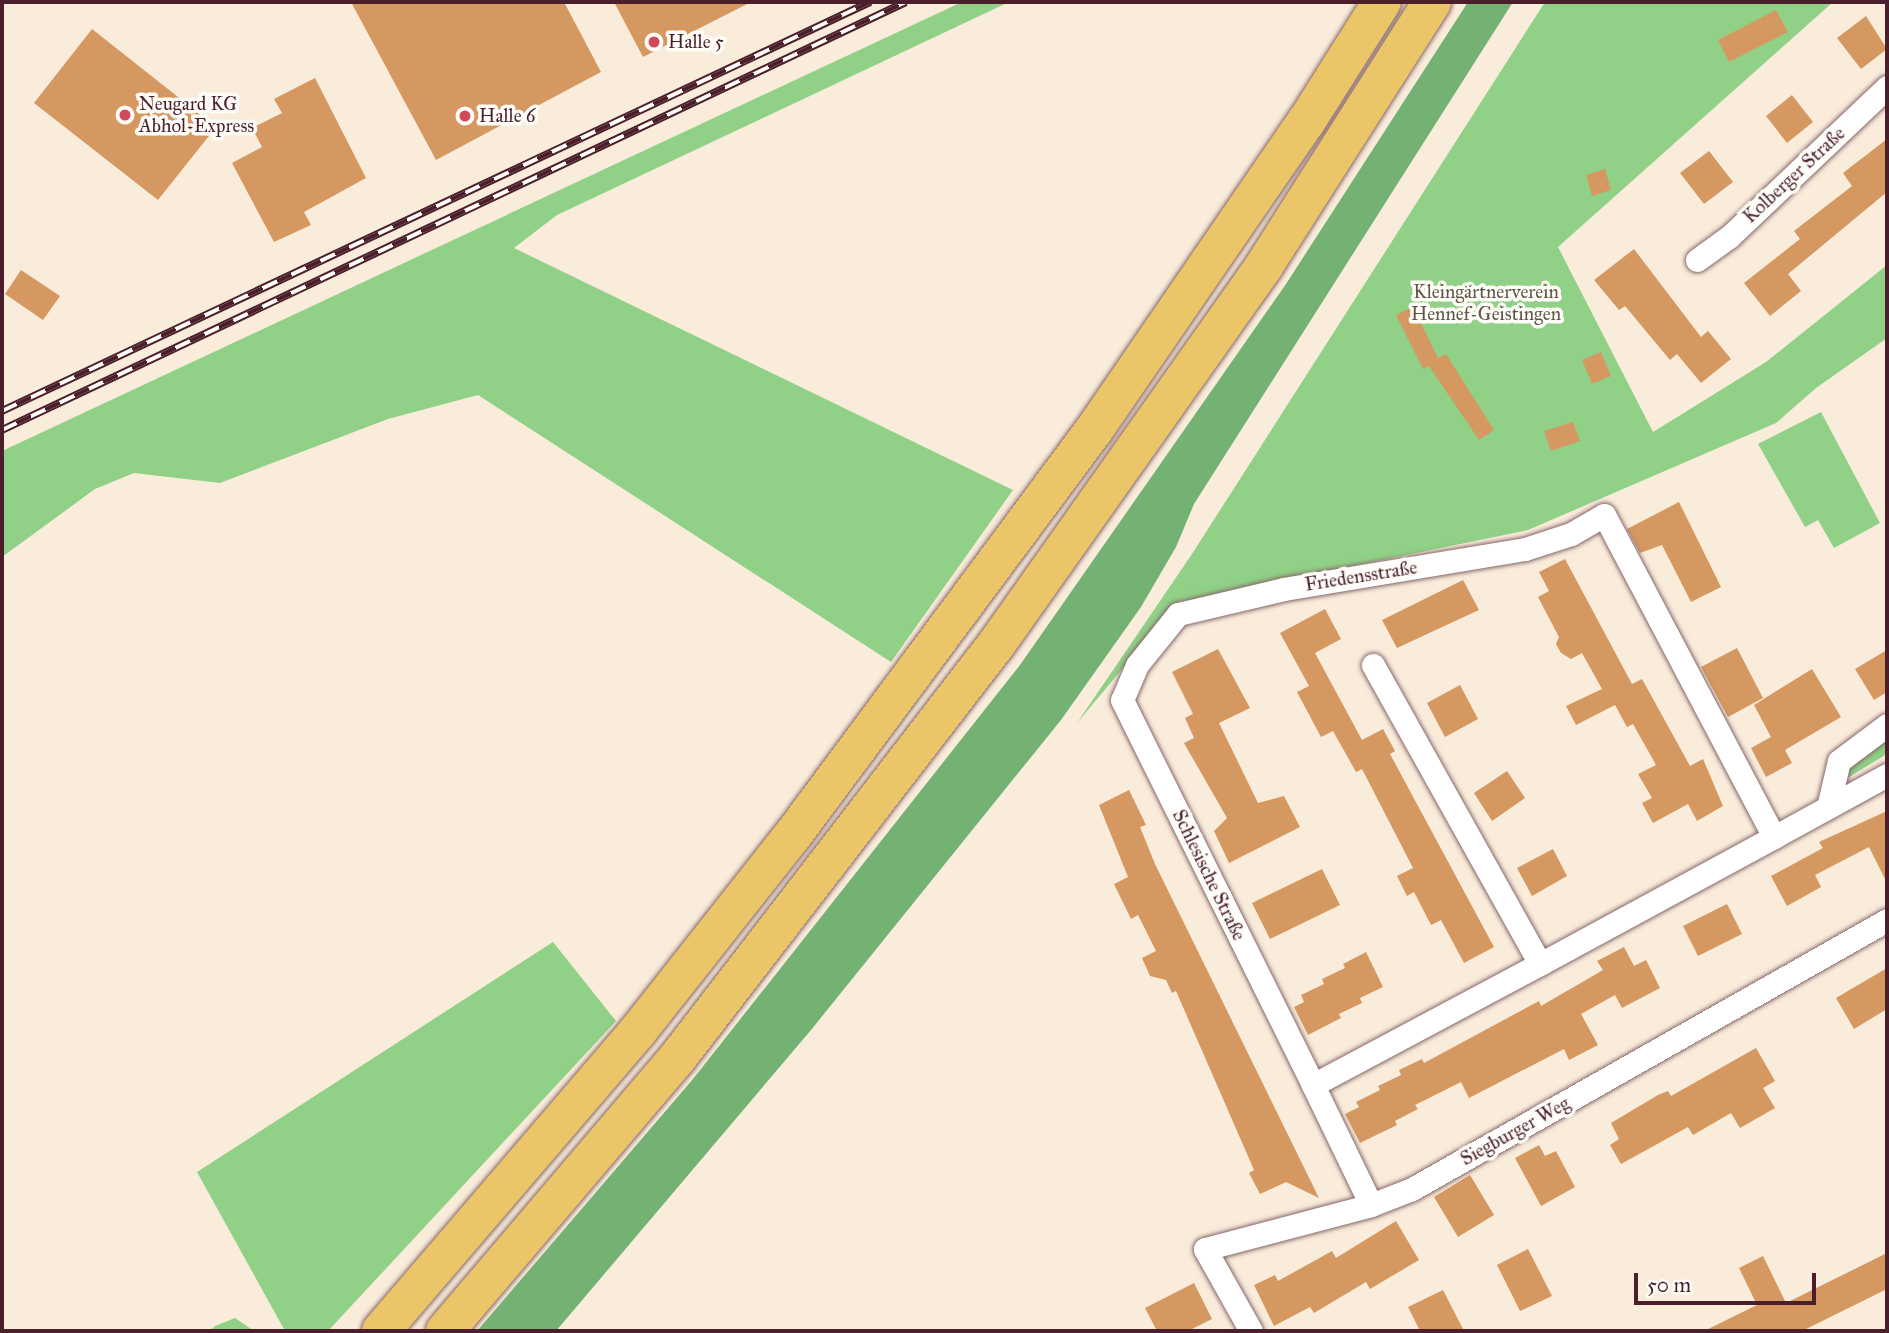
<!DOCTYPE html>
<html>
<head>
<meta charset="utf-8">
<style>
  body { margin:0 }
  #map { position:relative; width:1889px; height:1333px; overflow:hidden; background:#f9ecdb; font-family:"IM FELL Great Primer",serif }
  div>[style] { position:absolute }
  .green>* { inset:0; background:#90d087 }
  .forest>* { inset:0; background:#74b274 }
  .building>* { inset:0; background:#d59861 }
  .roads { filter:drop-shadow(0 0 2px #876769) drop-shadow(0 0 2px #876769) }
  .minor>* { height:23px; margin:-11.5px; padding:0 11.5px; transform-origin:11.5px; border-radius:11.5px; background:#fff }
  .motorway>* { height:38px; margin:-19px; padding:0 19px; transform-origin:19px; border-radius:19px; background:#ebc669 }
  .rail>* { height:8px; margin-top:-4px; transform-origin:0; background:repeating-linear-gradient(90deg,#fdfcf7 0 16px,#4a1f2b 0 32px); box-sizing:border-box; border-block:2px solid #4a1f2b }
  .dots>* { width:19px; height:19px; translate:-50% -50%; box-sizing:border-box; border:4px solid #fdfcf7; border-radius:50% }
  span { translate:-50% -50%; white-space:nowrap; text-align:center; line-height:1.15; -webkit-text-stroke:7px #fdfcf7; paint-order:stroke }
  .poi-label { font-size:19px; color:#4a1f2b }
  .left { translate:0 -50%; text-align:left }
  .street-label { font-size:19px; color:#4a1f2b }
  .park-label { font-size:19px; color:#5f5447 }
  .frame { position:absolute; inset:0; border:4px solid #4a1f2b; pointer-events:none }
  .scale { position:absolute; left:1634px; top:1273px; width:182px; height:32px; box-sizing:border-box; border:4px solid #4a1f2b; border-top:0; padding-left:9px; font-size:21px; line-height:24px; white-space:nowrap; color:#4a1f2b; -webkit-text-stroke:5px #fdfcf7; paint-order:stroke }
</style>
</head>
<body>
<div id="map">
  <div class="green">
    <i style="clip-path:polygon(962px 2px,1009px 2px,557px 215px,514px 248px,1013px 490px,891px 662px,478px 395px,388px 419px,220px 483px,134px 473px,95px 489px,2px 557px,2px 451px)"></i>
    <i style="clip-path:polygon(1545px 2px,1833px 2px,1558px 247px,1653px 432px,1766px 362px,1887px 265px,1887px 338px,1816px 388px,1776px 423px,1528px 530px,1178px 602px,1077px 723px,1192px 554px)"></i>
    <i style="clip-path:polygon(1821px 412px,1880px 523px,1834px 548px,1818px 520px,1805px 527px,1758px 444px)"></i>
    <i style="clip-path:polygon(1887px 736px,1887px 754px,1849px 777px,1847px 767px)"></i>
    <i style="clip-path:polygon(553px 942px,616px 1021px,328px 1331px,285px 1331px,197px 1172px)"></i>
    <i style="clip-path:polygon(235px 1318px,254px 1331px,210px 1331px,215px 1326px)"></i>
  </div>
  <div class="forest">
    <i style="clip-path:polygon(1468px 2px,1513px 2px,1194px 504px,1176px 547px,1141px 607px,1061px 720px,811px 1030px,556px 1331px,477px 1331px,693px 1079px,1020px 665px,1286px 284px)"></i>
  </div>
  <div class="building">
    <i style="clip-path:polygon(351px 2px,564px 2px,601px 72px,436px 160px)"></i>
    <i style="clip-path:polygon(614px 2px,751px 2px,643px 57px)"></i>
    <i style="clip-path:polygon(1776px 10px,1788px 32px,1729px 62px,1718px 40px)"></i>
    <i style="clip-path:polygon(1866px 16px,1887px 49px,1861px 69px,1837px 38px)"></i>
    <i style="clip-path:polygon(92px 29px,216px 127px,158px 200px,34px 103px)"></i>
    <i style="clip-path:polygon(315px 78px,366px 178px,304px 212px,311px 225px,274px 242px,232px 163px,262px 147px,252px 128px,282px 113px,274px 99px)"></i>
    <i style="clip-path:polygon(1792px 95px,1813px 122px,1787px 143px,1766px 116px)"></i>
    <i style="clip-path:polygon(1887px 139px,1887px 192px,1788px 274px,1801px 291px,1770px 316px,1744px 283px,1800px 239px,1794px 231px,1852px 186px,1843px 173px)"></i>
    <i style="clip-path:polygon(1709px 151px,1733px 182px,1704px 204px,1680px 173px)"></i>
    <i style="clip-path:polygon(1605px 169px,1611px 190px,1592px 196px,1586px 175px)"></i>
    <i style="clip-path:polygon(1634px 249px,1701px 337px,1708px 331px,1731px 359px,1701px 383px,1677px 354px,1670px 360px,1625px 306px,1619px 310px,1594px 280px)"></i>
    <i style="clip-path:polygon(21px 270px,60px 296px,43px 320px,5px 294px)"></i>
    <i style="clip-path:polygon(1413px 307px,1438px 358px,1446px 354px,1494px 430px,1479px 440px,1429px 366px,1423px 369px,1396px 315px)"></i>
    <i style="clip-path:polygon(1601px 352px,1611px 376px,1592px 384px,1582px 360px)"></i>
    <i style="clip-path:polygon(1573px 422px,1580px 441px,1551px 451px,1544px 431px)"></i>
    <i style="clip-path:polygon(1679px 502px,1721px 587px,1691px 602px,1662px 545px,1640px 553px,1627px 529px)"></i>
    <i style="clip-path:polygon(1565px 559px,1632px 684px,1642px 679px,1690px 766px,1703px 759px,1723px 806px,1697px 821px,1688px 804px,1653px 823px,1642px 803px,1652px 798px,1638px 774px,1656px 765px,1633px 724px,1627px 727px,1615px 705px,1576px 725px,1566px 706px,1602px 689px,1582px 653px,1571px 659px,1561px 653px,1556px 644px,1559px 637px,1538px 597px,1549px 591px,1539px 572px)"></i>
    <i style="clip-path:polygon(1463px 580px,1479px 610px,1397px 648px,1382px 620px)"></i>
    <i style="clip-path:polygon(1325px 609px,1341px 639px,1315px 653px,1362px 740px,1383px 729px,1395px 751px,1390px 754px,1494px 947px,1464px 963px,1441px 920px,1431px 925px,1414px 892px,1407px 896px,1397px 876px,1413px 868px,1362px 769px,1356px 772px,1333px 731px,1321px 737px,1297px 692px,1309px 686px,1280px 633px)"></i>
    <i style="clip-path:polygon(1737px 648px,1763px 698px,1728px 717px,1701px 667px)"></i>
    <i style="clip-path:polygon(1218px 649px,1250px 708px,1219px 723px,1258px 803px,1284px 796px,1300px 827px,1229px 863px,1214px 831px,1227px 818px,1184px 743px,1194px 738px,1185px 718px,1193px 714px,1172px 672px)"></i>
    <i style="clip-path:polygon(1887px 650px,1887px 692px,1874px 700px,1855px 669px)"></i>
    <i style="clip-path:polygon(1812px 669px,1841px 717px,1785px 750px,1792px 763px,1766px 777px,1751px 748px,1771px 737px,1754px 705px)"></i>
    <i style="clip-path:polygon(1460px 685px,1478px 719px,1445px 737px,1427px 703px)"></i>
    <i style="clip-path:polygon(1507px 771px,1525px 798px,1492px 821px,1474px 793px)"></i>
    <i style="clip-path:polygon(1129px 790px,1146px 825px,1140px 827px,1155px 864px,1319px 1198px,1286px 1182px,1260px 1194px,1249px 1173px,1254px 1170px,1176px 991px,1172px 993px,1166px 980px,1150px 976px,1142px 958px,1156px 951px,1138px 915px,1131px 919px,1114px 884px,1128px 877px,1099px 805px)"></i>
    <i style="clip-path:polygon(1887px 811px,1887px 883px,1869px 847px,1815px 875px,1821px 887px,1787px 906px,1771px 876px,1823px 848px,1819px 842px)"></i>
    <i style="clip-path:polygon(1553px 849px,1567px 876px,1532px 896px,1517px 868px)"></i>
    <i style="clip-path:polygon(1322px 869px,1340px 905px,1270px 939px,1252px 903px)"></i>
    <i style="clip-path:polygon(1727px 904px,1742px 934px,1698px 956px,1683px 926px)"></i>
    <i style="clip-path:polygon(1624px 947px,1634px 966px,1646px 960px,1660px 988px,1622px 1008px,1615px 995px,1581px 1014px,1598px 1045px,1569px 1060px,1564px 1049px,1469px 1098px,1461px 1082px,1415px 1105px,1418px 1109px,1395px 1121px,1397px 1125px,1360px 1143px,1345px 1114px,1359px 1107px,1356px 1102px,1380px 1090px,1378px 1086px,1401px 1075px,1399px 1070px,1422px 1059px,1424px 1063px,1539px 1001px,1541px 1006px,1603px 970px,1597px 961px)"></i>
    <i style="clip-path:polygon(1366px 952px,1383px 987px,1360px 998px,1362px 1003px,1339px 1014px,1341px 1018px,1308px 1035px,1294px 1007px,1304px 1002px,1301px 995px,1324px 984px,1322px 979px,1345px 968px,1343px 964px)"></i>
    <i style="clip-path:polygon(1887px 968px,1887px 1009px,1854px 1029px,1836px 998px)"></i>
    <i style="clip-path:polygon(1756px 1048px,1775px 1081px,1763px 1088px,1775px 1108px,1740px 1128px,1731px 1113px,1693px 1135px,1688px 1127px,1621px 1164px,1610px 1145px,1619px 1139px,1611px 1123px,1658px 1095px,1668px 1091px,1671px 1096px)"></i>
    <i style="clip-path:polygon(1539px 1145px,1545px 1156px,1556px 1151px,1575px 1187px,1541px 1206px,1515px 1158px)"></i>
    <i style="clip-path:polygon(1470px 1175px,1494px 1215px,1458px 1237px,1434px 1197px)"></i>
    <i style="clip-path:polygon(1396px 1221px,1419px 1260px,1370px 1289px,1366px 1282px,1314px 1313px,1310px 1307px,1274px 1326px,1254px 1285px,1275px 1275px,1278px 1281px,1332px 1251px,1336px 1258px)"></i>
    <i style="clip-path:polygon(1528px 1249px,1552px 1296px,1520px 1311px,1497px 1265px)"></i>
    <i style="clip-path:polygon(1887px 1253px,1887px 1289px,1802px 1331px,1704px 1331px,1757px 1305px,1739px 1268px,1763px 1256px,1786px 1303px)"></i>
    <i style="clip-path:polygon(1194px 1283px,1212px 1319px,1188px 1331px,1157px 1331px,1145px 1308px)"></i>
    <i style="clip-path:polygon(1443px 1290px,1464px 1331px,1420px 1331px,1408px 1307px)"></i>
  </div>
  <div class="roads">
    <div class="minor">
      <i style="left:1697px;top:260px;width:39px;rotate:-36deg"></i>
      <i style="left:1729px;top:237px;width:218px;rotate:-43.5deg"></i>
      <i style="left:1373px;top:665px;width:342px;rotate:60.8deg"></i>
      <i style="left:1828px;top:807px;width:47px;rotate:-76.6deg"></i>
      <i style="left:1839px;top:761px;width:60px;rotate:-36.9deg"></i>
      <i style="left:1774px;top:837px;width:364px;rotate:-117.8deg"></i>
      <i style="left:1604px;top:515px;width:38px;rotate:150deg"></i>
      <i style="left:1571px;top:534px;width:48px;rotate:161.9deg"></i>
      <i style="left:1525px;top:549px;width:244px;rotate:170.6deg"></i>
      <i style="left:1284px;top:589px;width:109px;rotate:166.7deg"></i>
      <i style="left:1178px;top:614px;width:65px;rotate:128.8deg"></i>
      <i style="left:1137px;top:665px;width:38px;rotate:113deg"></i>
      <i style="left:1122px;top:700px;width:430px;rotate:63.6deg"></i>
      <i style="left:1313px;top:1085px;width:257px;rotate:-28.1deg"></i>
      <i style="left:1540px;top:964px;width:266px;rotate:-28.5deg"></i>
      <i style="left:1774px;top:837px;width:129px;rotate:-28.8deg"></i>
      <i style="left:1313px;top:1085px;width:133px;rotate:64.2deg"></i>
      <i style="left:1251px;top:1331px;width:94px;rotate:-119.3deg"></i>
      <i style="left:1205px;top:1249px;width:172px;rotate:-14.8deg"></i>
      <i style="left:1371px;top:1205px;width:44px;rotate:-21.3deg"></i>
      <i style="left:1412px;top:1189px;width:546px;rotate:-29.52deg"></i>
    </div>
    <div class="motorway">
      <i style="left:381px;top:1331px;width:395px;rotate:-49.4deg"></i>
      <i style="left:638px;top:1031px;width:250px;rotate:-51.7deg"></i>
      <i style="left:793px;top:835px;width:505px;rotate:-53.38deg"></i>
      <i style="left:1094px;top:430px;width:374px;rotate:-55.5deg"></i>
      <i style="left:1306px;top:122px;width:142px;rotate:-57.7deg"></i>
      <i style="left:445px;top:1331px;width:361px;rotate:-49.6deg"></i>
      <i style="left:679px;top:1056px;width:523px;rotate:-52.38deg"></i>
      <i style="left:998px;top:642px;width:461px;rotate:-54.7deg"></i>
      <i style="left:1264px;top:266px;width:313px;rotate:-57.5deg"></i>
    </div>
  </div>
  <div class="rail">
    <i style="left:2px;top:411px;width:960px;rotate:-25.23deg"></i>
    <i style="left:2px;top:430px;width:1000px;rotate:-25.34deg"></i>
  </div>
  <div class="dots">
    <i style="left:654px;top:42px;background:#d1495b"></i>
    <i style="left:125px;top:115px;background:#d1495b"></i>
    <i style="left:465px;top:116px;background:#d1495b"></i>
  </div>
  <div class="poi-label">
    <span class="left" style="left:668px;top:42px">Halle 5</span>
    <span class="left" style="left:139px;top:115px">Neugard KG<br>Abhol-Express</span>
    <span class="left" style="left:479px;top:116px">Halle 6</span>
  </div>
  <div class="street-label">
    <span style="left:1794px;top:175px;rotate:-43deg">Kolberger Straße</span>
    <span style="left:1361px;top:576px;rotate:-9deg">Friedensstraße</span>
    <span style="left:1209px;top:875px;rotate:64deg">Schlesische Straße</span>
    <span style="left:1515px;top:1131px;rotate:-29deg">Siegburger Weg</span>
  </div>
  <div class="park-label">
    <span style="left:1486px;top:303px">Kleingärtnerverein<br>Hennef-Geistingen</span>
  </div>
  <div class="frame"></div>
  <div class="scale">50 m</div>
</div>
</body>
</html>
